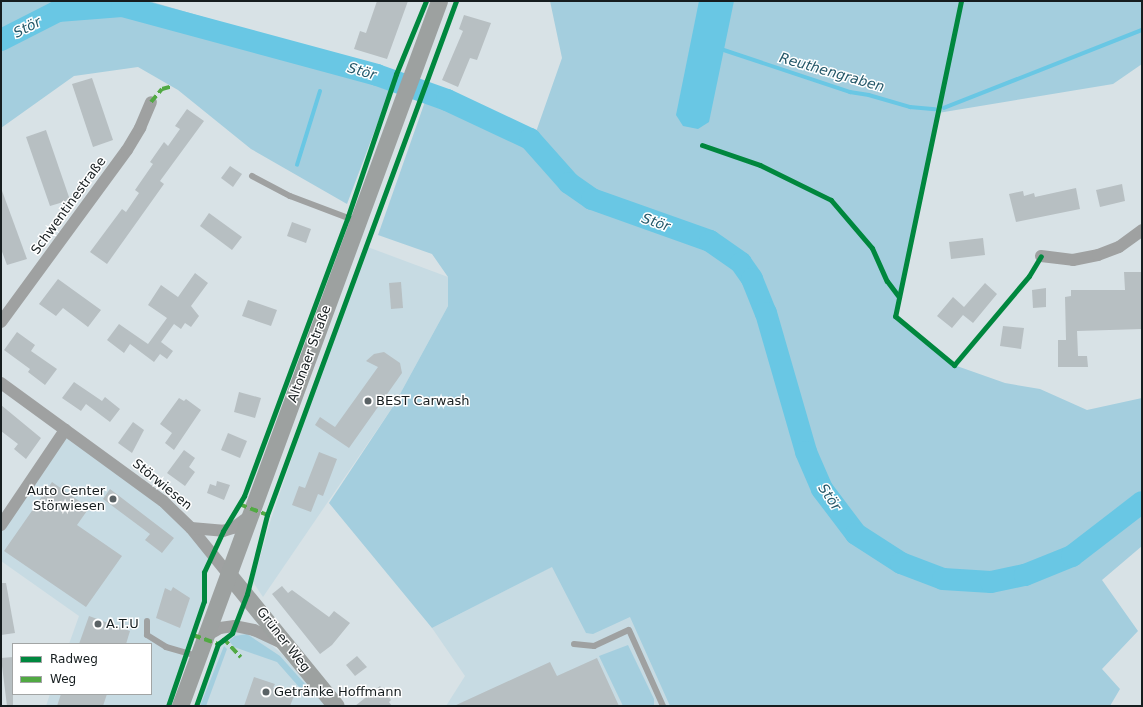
<!DOCTYPE html>
<html>
<head>
<meta charset="utf-8">
<style>
  body { margin:0 }
  #map { position:relative; width:1143px; height:707px; overflow:hidden; background:#d8e2e6; font-family:"DejaVu Sans",sans-serif }
  div>[style] { position:absolute }
  .built>* { inset:0; background:#c7dbe3 }
  .green>* { inset:0; background:#a4cede }
  .water>* { inset:0; background:#69c7e4 }
  .stream>* { height:3.5px; margin:-1.75px; padding:0 1.75px; transform-origin:1.75px; border-radius:1.75px; background:#69c7e4 }
  .river>* { height:22px; margin:-11px; padding:0 11px; transform-origin:11px; border-radius:11px; background:#69c7e4 }
  .building>* { inset:0; background:#b7bfc2 }
  .lane>* { height:6px; margin:-3px; padding:0 3px; transform-origin:3px; border-radius:3px; background:#9fa1a1 }
  .street>* { height:12px; margin:-6px; padding:0 6px; transform-origin:6px; border-radius:6px; background:#9fa1a1 }
  .secondary>* { height:17px; margin:-8.5px; padding:0 8.5px; transform-origin:8.5px; border-radius:8.5px; background:#9da1a0 }
  .quiet>* { height:4px; margin-top:-2px; transform-origin:0; background:repeating-linear-gradient(90deg,#51a943 0 8px,transparent 0 12px) }
  .cycleway>* { height:5px; margin:-2.5px; padding:0 2.5px; transform-origin:2.5px; border-radius:2.5px; background:#00873e }
  .dots>* { width:11px; height:11px; translate:-50% -50%; box-sizing:border-box; border:2px solid #fff; border-radius:50% }
  span { translate:-50% -50%; white-space:nowrap; text-align:center; line-height:1.15; -webkit-text-stroke:3px #fff; paint-order:stroke }
  .street-label { font-size:13px; color:#161d1f }
  .poi-label { font-size:13px; color:#161d1f }
  .left { translate:0 -50%; text-align:left }
  .right { translate:-100% -50%; text-align:right }
  .water-label { font-size:14px; color:#255869; font-style:italic }
  .frame { position:absolute; inset:0; border:2px solid #161d1f; pointer-events:none }
  .legend { position:absolute; left:12px; top:643px; width:140px; height:52px; box-sizing:border-box; background:#fff; border:1px solid #a2a5a5; margin:0; padding:5px 7px; list-style:none; font-size:12px; color:#161d1f }
  .legend li { display:flex; align-items:center; gap:8px; height:20px }
  .legend b { width:20px; border:1px solid #a2a5a5 }
</style>
</head>
<body>
<div id="map">
  <div class="built">
    <i style="clip-path:polygon(365px 246px,448px 277px,448px 306px,394px 405px,263px 597px,253px 582px,271px 519px)"></i>
    <i style="clip-path:polygon(65px 430px,163px 501px,211px 553px,204px 572px,204px 601px,168px 706px,46px 706px,50px 694px,151px 694px,151px 644px,69px 644px,79px 616px,1px 561px,1px 525px)"></i>
    <i style="clip-path:polygon(555px 565px,639px 600px,693px 706px,446px 706px,465px 676px,432px 628px)"></i>
    <i style="clip-path:polygon(235px 626px,254px 630px,282px 654px,326px 706px,196px 706px,218px 644px,232px 633px)"></i>
  </div>
  <div class="green">
    <i style="clip-path:polygon(1px 1px,149px 1px,396px 74px,347px 204px,251px 149px,178px 90px,138px 67px,74px 76px,1px 128px)"></i>
    <i style="clip-path:polygon(550px 1px,1139px 1px,1142px 3px,1142px 64px,1113px 84px,938px 113px,895px 315px,954px 365px,1005px 383px,1040px 389px,1087px 410px,1142px 398px,1142px 546px,1102px 580px,1138px 631px,1102px 669px,1120px 689px,1110px 706px,670px 706px,630px 617px,593px 634px,586px 633px,552px 567px,432px 628px,329px 503px,394px 405px,448px 306px,448px 277px,432px 254px,378px 235px,428px 93px,530px 139px,537px 129px,562px 58px)"></i>
    <i style="clip-path:polygon(247px 634px,280px 656px,313px 693px,311px 695px,299px 687px,277px 662px,234px 647px,229px 641px,235px 636px)"></i>
    <i style="clip-path:polygon(628px 645px,654px 699px,654px 706px,623px 706px,599px 656px)"></i>
    <i style="clip-path:polygon(224px 646px,227px 649px,206px 706px,200px 706px)"></i>
  </div>
  <div class="water">
    <i style="clip-path:polygon(699px 1px,734px 1px,709px 122px,698px 129px,683px 126px,676px 115px)"></i>
  </div>
  <div class="stream">
    <i style="left:724px;top:50px;width:133px;rotate:18.4deg"></i>
    <i style="left:850px;top:92px;width:19px;rotate:9deg"></i>
    <i style="left:869px;top:95px;width:43px;rotate:16.3deg"></i>
    <i style="left:910px;top:107px;width:25px;rotate:5deg"></i>
    <i style="left:944px;top:108px;width:213px;rotate:-21.5deg"></i>
    <i style="left:297px;top:165px;width:77px;rotate:-72.7deg"></i>
  </div>
  <div class="river">
    <i style="left:1px;top:40px;width:64px;rotate:-27deg"></i>
    <i style="left:58px;top:11px;width:64px;rotate:-4.5deg"></i>
    <i style="left:122px;top:6px;width:264px;rotate:15.1deg"></i>
    <i style="left:377px;top:75px;width:74px;rotate:19.7deg"></i>
    <i style="left:447px;top:100px;width:92px;rotate:25.2deg"></i>
    <i style="left:530px;top:139px;width:59px;rotate:48.4deg"></i>
    <i style="left:569px;top:183px;width:28px;rotate:35deg"></i>
    <i style="left:592px;top:199px;width:125px;rotate:19.6deg"></i>
    <i style="left:710px;top:241px;width:38px;rotate:35deg"></i>
    <i style="left:741px;top:263px;width:19px;rotate:55deg"></i>
    <i style="left:752px;top:279px;width:37px;rotate:68deg"></i>
    <i style="left:766px;top:313px;width:145px;rotate:73.9deg"></i>
    <i style="left:806px;top:452px;width:40px;rotate:66.6deg"></i>
    <i style="left:822px;top:489px;width:56px;rotate:52.9deg"></i>
    <i style="left:856px;top:534px;width:54px;rotate:32.8deg"></i>
    <i style="left:901px;top:563px;width:45px;rotate:20.9deg"></i>
    <i style="left:943px;top:579px;width:48px;rotate:3.6deg"></i>
    <i style="left:991px;top:582px;width:35px;rotate:-12deg"></i>
    <i style="left:1025px;top:575px;width:51px;rotate:-22deg"></i>
    <i style="left:1072px;top:556px;width:88px;rotate:-37.6deg"></i>
  </div>
  <div class="building">
    <i style="clip-path:polygon(377px 1px,408px 1px,387px 59px,354px 49px,360px 31px,366px 33px)"></i>
    <i style="clip-path:polygon(464px 15px,491px 23px,477px 60px,470px 58px,458px 87px,442px 80px,463px 31px,459px 29px)"></i>
    <i style="clip-path:polygon(92px 78px,113px 140px,93px 147px,72px 84px)"></i>
    <i style="clip-path:polygon(187px 109px,204px 121px,160px 181px,164px 184px,107px 264px,90px 252px,122px 209px,126px 212px,139px 193px,135px 190px,153px 164px,150px 162px,164px 142px,168px 146px,180px 129px,175px 126px)"></i>
    <i style="clip-path:polygon(46px 130px,70px 200px,50px 206px,26px 137px)"></i>
    <i style="clip-path:polygon(230px 166px,242px 174px,233px 187px,221px 178px)"></i>
    <i style="clip-path:polygon(1122px 184px,1125px 201px,1100px 207px,1096px 190px)"></i>
    <i style="clip-path:polygon(1px 188px,27px 259px,7px 265px,1px 249px)"></i>
    <i style="clip-path:polygon(1076px 188px,1080px 209px,1016px 222px,1009px 194px,1023px 191px,1024px 196px,1034px 193px,1035px 197px)"></i>
    <i style="clip-path:polygon(209px 213px,242px 237px,232px 250px,200px 226px)"></i>
    <i style="clip-path:polygon(292px 222px,311px 229px,306px 243px,287px 236px)"></i>
    <i style="clip-path:polygon(983px 238px,985px 255px,951px 259px,949px 242px)"></i>
    <i style="clip-path:polygon(1124px 272px,1142px 272px,1142px 329px,1077px 331px,1078px 356px,1087px 356px,1088px 367px,1058px 367px,1058px 340px,1066px 340px,1065px 297px,1071px 296px,1071px 290px,1125px 290px)"></i>
    <i style="clip-path:polygon(195px 273px,208px 283px,191px 306px,199px 316px,191px 327px,185px 323px,181px 329px,174px 324px,161px 342px,173px 351px,167px 359px,160px 354px,154px 362px,130px 344px,124px 353px,107px 340px,119px 324px,148px 344px,167px 318px,148px 305px,161px 285px,178px 297px)"></i>
    <i style="clip-path:polygon(58px 279px,101px 310px,88px 327px,63px 308px,56px 316px,39px 304px)"></i>
    <i style="clip-path:polygon(401px 282px,403px 308px,391px 309px,389px 283px)"></i>
    <i style="clip-path:polygon(985px 283px,997px 294px,973px 323px,963px 315px,952px 328px,937px 316px,953px 297px,964px 307px)"></i>
    <i style="clip-path:polygon(1046px 288px,1046px 307px,1033px 308px,1032px 290px)"></i>
    <i style="clip-path:polygon(248px 300px,277px 310px,271px 326px,242px 316px)"></i>
    <i style="clip-path:polygon(1003px 326px,1024px 328px,1021px 349px,1000px 346px)"></i>
    <i style="clip-path:polygon(17px 332px,35px 345px,31px 351px,57px 369px,45px 385px,28px 372px,30px 369px,4px 350px)"></i>
    <i style="clip-path:polygon(384px 352px,400px 363px,402px 373px,349px 448px,315px 425px,320px 417px,335px 427px,378px 367px,366px 361px,374px 354px)"></i>
    <i style="clip-path:polygon(74px 382px,102px 401px,105px 397px,120px 409px,110px 422px,86px 404px,81px 411px,62px 398px)"></i>
    <i style="clip-path:polygon(239px 392px,261px 398px,255px 418px,234px 412px)"></i>
    <i style="clip-path:polygon(179px 398px,184px 401px,186px 399px,201px 410px,174px 450px,165px 443px,172px 433px,160px 424px)"></i>
    <i style="clip-path:polygon(1px 405px,41px 438px,26px 459px,14px 449px,18px 444px,1px 431px)"></i>
    <i style="clip-path:polygon(133px 422px,144px 430px,132px 453px,118px 443px)"></i>
    <i style="clip-path:polygon(228px 433px,247px 441px,240px 458px,221px 450px)"></i>
    <i style="clip-path:polygon(184px 450px,195px 458px,189px 467px,195px 472px,185px 486px,167px 473px)"></i>
    <i style="clip-path:polygon(319px 452px,337px 459px,323px 496px,318px 494px,311px 512px,292px 505px,299px 486px,305px 488px)"></i>
    <i style="clip-path:polygon(217px 481px,230px 485px,224px 500px,207px 493px,210px 484px,216px 486px)"></i>
    <i style="clip-path:polygon(52px 482px,89px 508px,77px 525px,122px 556px,86px 607px,4px 551px)"></i>
    <i style="clip-path:polygon(110px 489px,174px 538px,162px 553px,145px 540px,150px 534px,103px 499px)"></i>
    <i style="clip-path:polygon(1px 583px,6px 583px,15px 633px,1px 635px)"></i>
    <i style="clip-path:polygon(282px 586px,288px 593px,292px 590px,329px 617px,334px 611px,350px 623px,332px 645px,320px 654px,272px 594px)"></i>
    <i style="clip-path:polygon(173px 587px,190px 598px,180px 628px,156px 618px,165px 588px,171px 591px)"></i>
    <i style="clip-path:polygon(89px 616px,130px 631px,126px 644px,79px 644px)"></i>
    <i style="clip-path:polygon(357px 656px,367px 667px,355px 676px,346px 665px)"></i>
    <i style="clip-path:polygon(13px 657px,13px 706px,7px 706px,1px 658px)"></i>
    <i style="clip-path:polygon(597px 658px,619px 706px,454px 706px,550px 662px,557px 676px)"></i>
    <i style="clip-path:polygon(254px 677px,275px 684px,273px 688px,294px 696px,290px 706px,244px 706px)"></i>
    <i style="clip-path:polygon(380px 686px,391px 700px,389px 702px,392px 706px,355px 706px)"></i>
    <i style="clip-path:polygon(61px 694px,107px 694px,103px 706px,57px 706px)"></i>
  </div>
  <div class="lane">
    <i style="left:252px;top:176px;width:43px;rotate:27.8deg"></i>
    <i style="left:290px;top:196px;width:71px;rotate:20.7deg"></i>
    <i style="left:147px;top:621px;width:14px;rotate:90deg"></i>
    <i style="left:147px;top:635px;width:22px;rotate:32deg"></i>
    <i style="left:166px;top:647px;width:32px;rotate:16deg"></i>
    <i style="left:574px;top:644px;width:20px;rotate:6deg"></i>
    <i style="left:594px;top:646px;width:38px;rotate:-25deg"></i>
    <i style="left:629px;top:630px;width:83px;rotate:65.9deg"></i>
  </div>
  <div class="street">
    <i style="left:1041px;top:256px;width:32px;rotate:7deg"></i>
    <i style="left:1073px;top:260px;width:25px;rotate:-11deg"></i>
    <i style="left:1098px;top:255px;width:22px;rotate:-21deg"></i>
    <i style="left:1119px;top:247px;width:29px;rotate:-36deg"></i>
    <i style="left:1px;top:322px;width:213px;rotate:-53.8deg"></i>
    <i style="left:127px;top:150px;width:26px;rotate:-59deg"></i>
    <i style="left:140px;top:128px;width:28px;rotate:-67deg"></i>
    <i style="left:1px;top:383px;width:200px;rotate:36.1deg"></i>
    <i style="left:163px;top:501px;width:39px;rotate:44deg"></i>
    <i style="left:191px;top:528px;width:60px;rotate:51deg"></i>
    <i style="left:1px;top:525px;width:115px;rotate:-56deg"></i>
    <i style="left:191px;top:528px;width:32px;rotate:5deg"></i>
    <i style="left:223px;top:531px;width:10px;rotate:-17deg"></i>
    <i style="left:233px;top:528px;width:22px;rotate:-36deg"></i>
    <i style="left:206px;top:636px;width:16px;rotate:-30deg"></i>
    <i style="left:220px;top:628px;width:15px;rotate:-8deg"></i>
    <i style="left:235px;top:626px;width:19px;rotate:12deg"></i>
    <i style="left:254px;top:630px;width:31px;rotate:25deg"></i>
  </div>
  <div class="secondary">
    <i style="left:229px;top:575px;width:169px;rotate:50.8deg"></i>
    <i style="left:180px;top:706px;width:751px;rotate:-69.83deg"></i>
  </div>
  <div class="quiet">
    <i style="left:151px;top:102px;width:17px;rotate:-50deg"></i>
    <i style="left:162px;top:89px;width:11px;rotate:-15deg"></i>
    <i style="left:239px;top:504px;width:30px;rotate:21deg"></i>
    <i style="left:193px;top:635px;width:27px;rotate:20deg"></i>
    <i style="left:223px;top:638px;width:26px;rotate:47deg"></i>
  </div>
  <div class="cycleway">
    <i style="left:961px;top:1px;width:322px;rotate:101.8deg"></i>
    <i style="left:895px;top:316px;width:77px;rotate:39.7deg"></i>
    <i style="left:954px;top:365px;width:116px;rotate:-49.9deg"></i>
    <i style="left:1029px;top:276px;width:23px;rotate:-59deg"></i>
    <i style="left:702px;top:145px;width:61px;rotate:19deg"></i>
    <i style="left:760px;top:165px;width:79px;rotate:26.2deg"></i>
    <i style="left:831px;top:200px;width:63px;rotate:49.5deg"></i>
    <i style="left:872px;top:248px;width:36px;rotate:66deg"></i>
    <i style="left:887px;top:281px;width:20px;rotate:53deg"></i>
    <i style="left:168px;top:706px;width:111px;rotate:-71.1deg"></i>
    <i style="left:204px;top:601px;width:29px;rotate:-90deg"></i>
    <i style="left:204px;top:572px;width:45px;rotate:-65.1deg"></i>
    <i style="left:223px;top:531px;width:41px;rotate:-59deg"></i>
    <i style="left:244px;top:496px;width:299px;rotate:-69.6deg"></i>
    <i style="left:348px;top:216px;width:150px;rotate:-71.3deg"></i>
    <i style="left:396px;top:74px;width:79px;rotate:-67.7deg"></i>
    <i style="left:196px;top:706px;width:66px;rotate:-70.5deg"></i>
    <i style="left:218px;top:644px;width:18px;rotate:-38deg"></i>
    <i style="left:232px;top:633px;width:42px;rotate:-69deg"></i>
    <i style="left:247px;top:594px;width:81px;rotate:-75.8deg"></i>
    <i style="left:267px;top:515px;width:548px;rotate:-69.81deg"></i>
  </div>
  <div class="dots">
    <i style="left:368px;top:401px;background:#5a6265"></i>
    <i style="left:113px;top:499px;background:#5a6265"></i>
    <i style="left:98px;top:624px;background:#5a6265"></i>
    <i style="left:266px;top:692px;background:#5a6265"></i>
  </div>
  <div class="street-label">
    <span style="left:69px;top:206px;rotate:-54deg">Schwentinestraße</span>
    <span style="left:310px;top:354px;rotate:-70deg">Altonaer Straße</span>
    <span style="left:162px;top:485px;rotate:39deg">Störwiesen</span>
    <span style="left:283px;top:640px;rotate:52deg">Grüner Weg</span>
  </div>
  <div class="poi-label">
    <span class="left" style="left:376px;top:401px">BEST Carwash</span>
    <span class="right" style="left:105px;top:499px">Auto Center<br>Störwiesen</span>
    <span class="left" style="left:106px;top:624px">A.T.U</span>
    <span class="left" style="left:274px;top:692px">Getränke Hoffmann</span>
  </div>
  <div class="water-label">
    <span style="left:27px;top:27px;rotate:-27deg">Stör</span>
    <span style="left:362px;top:71px;rotate:16deg">Stör</span>
    <span style="left:832px;top:72px;rotate:16deg">Reuthengraben</span>
    <span style="left:656px;top:222px;rotate:19deg">Stör</span>
    <span style="left:830px;top:497px;rotate:56deg">Stör</span>
  </div>
  <div class="frame"></div>
  <ul class="legend">
  <li><b style="height:5px;background:#00873e"></b>Radweg</li>
  <li><b style="height:5px;background:#51a943"></b>Weg</li>
  </ul>
</div>
</body>
</html>
